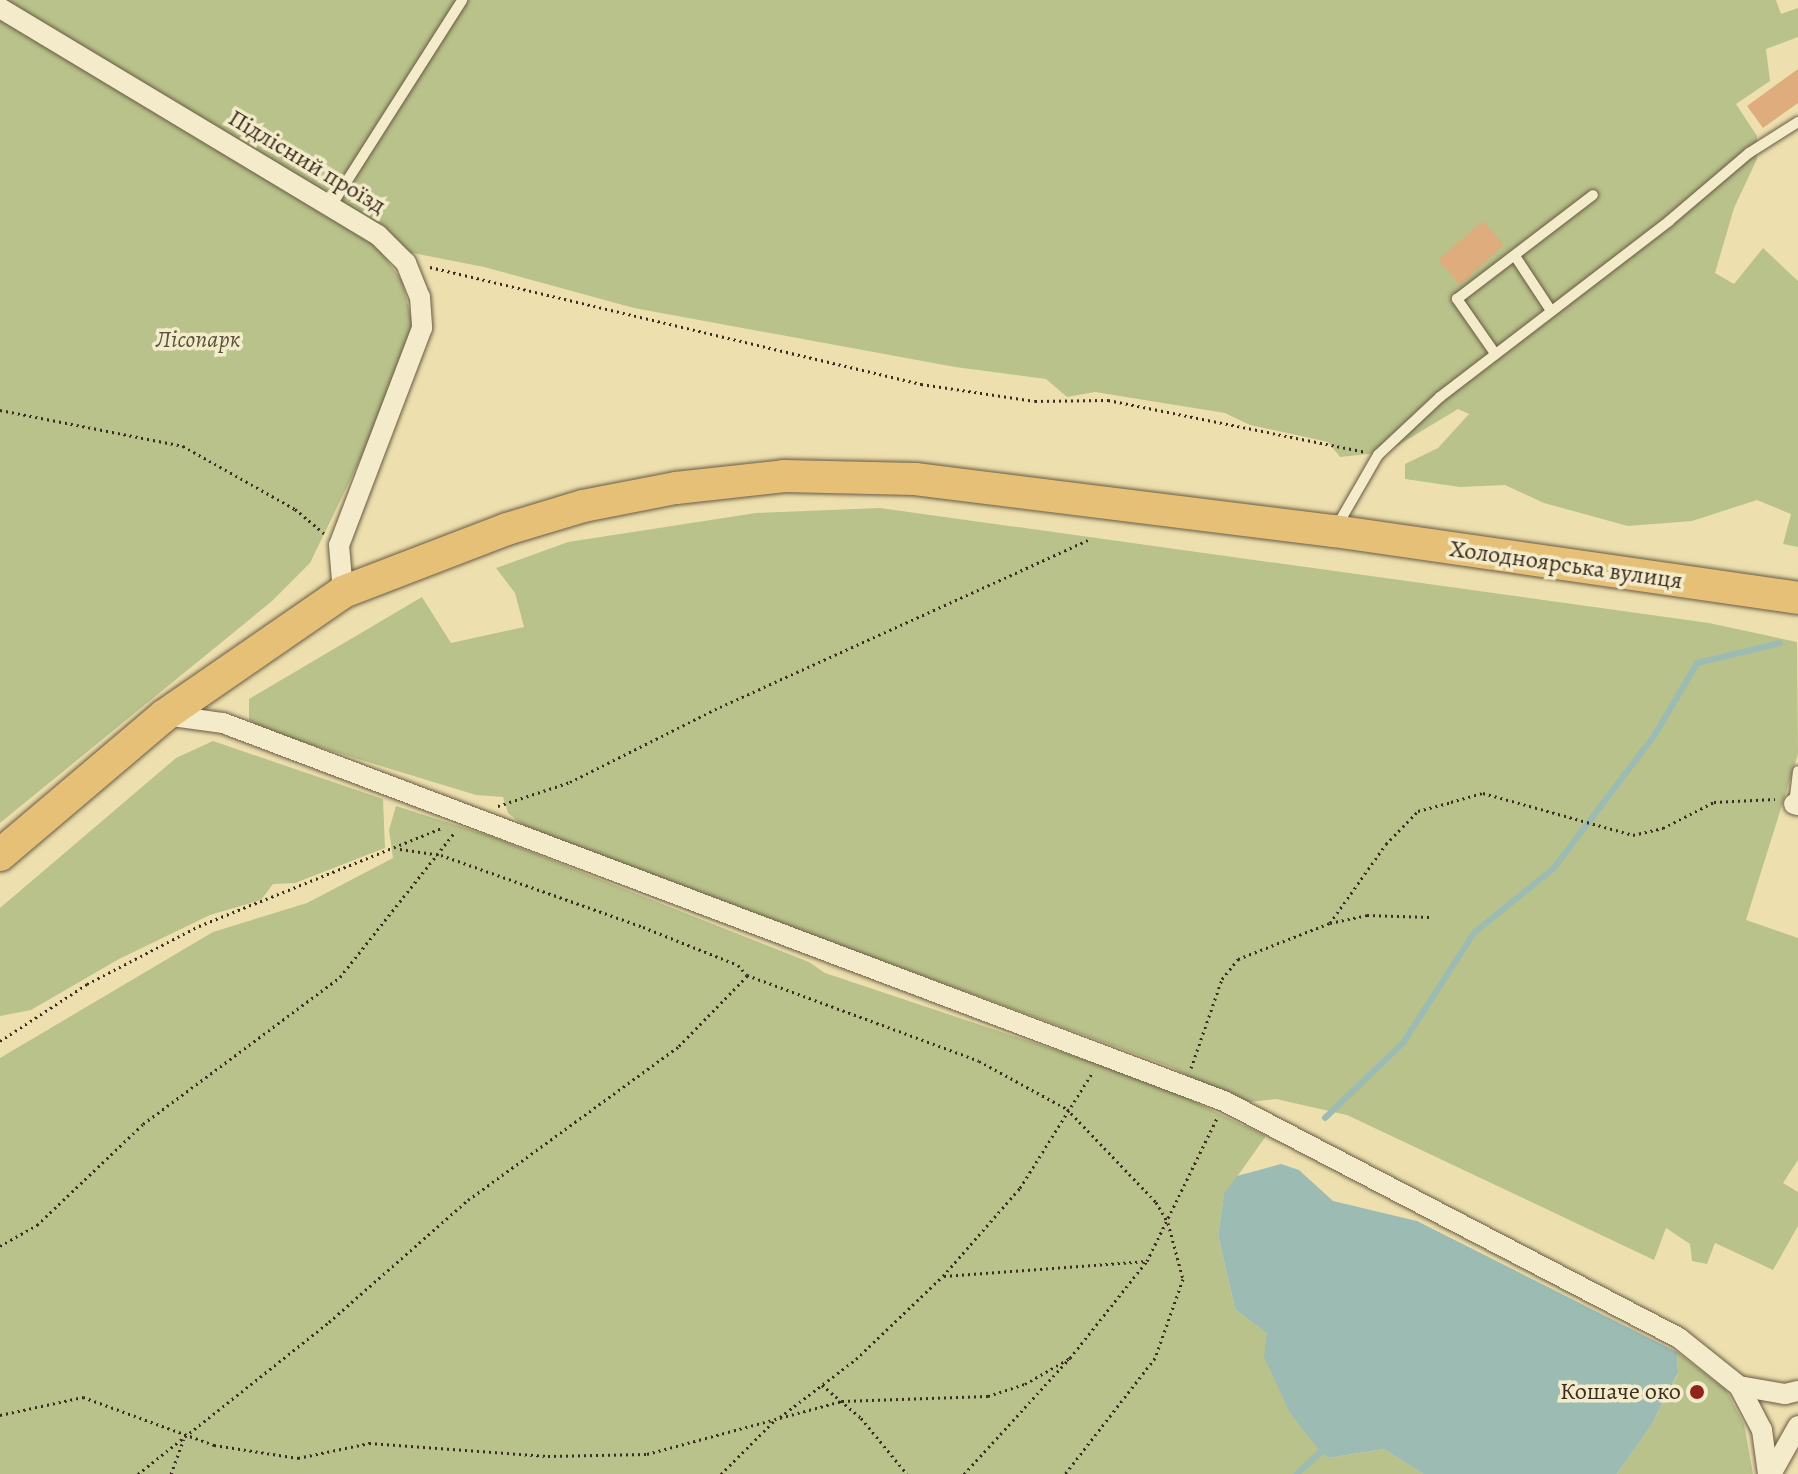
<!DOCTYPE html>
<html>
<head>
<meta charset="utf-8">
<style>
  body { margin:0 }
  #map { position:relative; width:1798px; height:1474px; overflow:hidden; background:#eee0ae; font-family:Alegreya,serif }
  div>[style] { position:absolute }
  .green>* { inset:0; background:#b9c28a }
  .water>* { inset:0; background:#9cbbb3 }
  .stream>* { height:6px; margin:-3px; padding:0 3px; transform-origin:3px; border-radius:3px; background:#9cbbb3 }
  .building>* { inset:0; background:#dfac7d }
  .path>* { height:3px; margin-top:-1.5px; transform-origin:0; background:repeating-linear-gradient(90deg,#3b2d21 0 2px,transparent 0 6px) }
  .roads { filter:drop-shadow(0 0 2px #685a44) drop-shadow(0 0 2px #685a44) }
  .lane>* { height:10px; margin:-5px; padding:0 5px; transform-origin:5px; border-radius:5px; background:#f4ebca }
  .street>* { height:20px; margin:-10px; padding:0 10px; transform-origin:10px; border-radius:10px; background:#f4ebca }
  .primary>* { height:32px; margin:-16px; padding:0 16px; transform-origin:16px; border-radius:16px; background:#e7c077 }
  .dots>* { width:22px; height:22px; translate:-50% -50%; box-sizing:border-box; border:4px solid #f4ebca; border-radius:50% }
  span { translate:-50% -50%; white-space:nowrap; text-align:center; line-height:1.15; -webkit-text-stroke:7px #f4ebca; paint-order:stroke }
  .street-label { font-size:24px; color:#3b2d21 }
  .park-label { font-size:24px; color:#5a523b; font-style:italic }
  .poi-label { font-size:24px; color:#3b2d21 }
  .right { translate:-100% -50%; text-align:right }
</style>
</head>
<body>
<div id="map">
  <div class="green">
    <i style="clip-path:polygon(0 0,1776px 0,1781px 14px,1798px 8px,1798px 37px,1766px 49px,1770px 81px,1736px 104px,1757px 136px,1757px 159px,1734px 208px,1715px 273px,1734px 284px,1763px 248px,1798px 281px,1798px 547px,1783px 544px,1791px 514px,1757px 500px,1692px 521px,1628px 526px,1544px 503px,1505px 485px,1460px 487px,1405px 479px,1405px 464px,1438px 448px,1469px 414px,1458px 409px,1387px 452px,1340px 457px,1328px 442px,1250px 425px,1225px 413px,1095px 392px,1067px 397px,1046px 379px,955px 367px,634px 308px,484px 267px,377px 246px,402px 281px,412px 321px,404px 369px,310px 563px,271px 602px,0 823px)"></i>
    <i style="clip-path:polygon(880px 508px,1709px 623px,1797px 642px,1798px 754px,1746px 920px,1798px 938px,1798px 1160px,1783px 1183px,1798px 1192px,1798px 1226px,1773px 1270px,1715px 1243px,1707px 1264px,1692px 1261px,1690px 1244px,1666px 1228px,1654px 1260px,1347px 1115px,1276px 1099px,1241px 1103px,1171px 1067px,532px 832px,508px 813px,503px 797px,476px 795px,269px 732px,249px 720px,249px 699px,422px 597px,451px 643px,524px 627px,515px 593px,496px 568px,568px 542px,756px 513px)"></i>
    <i style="clip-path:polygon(213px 741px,383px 799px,385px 848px,295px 883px,273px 884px,261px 900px,210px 915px,119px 959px,31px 1010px,0 1016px,0 908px,176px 758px)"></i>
    <i style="clip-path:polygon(396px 806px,493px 837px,809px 962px,825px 973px,1157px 1084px,1266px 1136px,1224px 1195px,1218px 1235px,1235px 1309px,1267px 1334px,1291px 1415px,1328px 1458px,1384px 1449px,1423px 1474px,0 1474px,0 1058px,213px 932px,307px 903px,393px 858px,389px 830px)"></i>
    <i style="clip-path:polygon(1677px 1352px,1726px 1390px,1744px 1424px,1753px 1474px,1617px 1474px,1651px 1426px,1678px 1374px)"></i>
  </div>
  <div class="water">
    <i style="clip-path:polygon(1281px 1164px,1299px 1170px,1333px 1201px,1417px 1221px,1677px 1352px,1678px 1373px,1651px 1426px,1617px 1474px,1423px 1474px,1384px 1449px,1328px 1458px,1321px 1452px,1291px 1415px,1264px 1357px,1267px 1334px,1235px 1309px,1218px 1235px,1224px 1194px,1237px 1176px)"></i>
  </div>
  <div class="stream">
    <i style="left:1325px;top:1118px;width:108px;rotate:-43.9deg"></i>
    <i style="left:1403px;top:1043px;width:131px;rotate:-57.2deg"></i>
    <i style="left:1474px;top:933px;width:103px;rotate:-39.1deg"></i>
    <i style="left:1554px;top:868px;width:169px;rotate:-52.9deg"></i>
    <i style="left:1656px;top:733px;width:81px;rotate:-59.6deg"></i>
    <i style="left:1697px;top:663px;width:85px;rotate:-13.5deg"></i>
    <i style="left:1297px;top:1474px;width:33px;rotate:-43deg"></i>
    <i style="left:1321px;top:1452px;width:8px;rotate:-83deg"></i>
  </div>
  <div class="building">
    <i style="clip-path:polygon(1798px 69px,1798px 103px,1763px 128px,1747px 106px)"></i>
    <i style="clip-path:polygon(1483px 221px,1504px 245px,1460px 285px,1438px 260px)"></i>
  </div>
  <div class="path">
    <i style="left:430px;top:267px;width:505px;rotate:13.4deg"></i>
    <i style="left:921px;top:384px;width:115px;rotate:8.5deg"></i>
    <i style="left:1035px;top:401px;width:73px;rotate:-0.8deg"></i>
    <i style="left:1108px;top:400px;width:262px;rotate:11.4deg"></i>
    <i style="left:0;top:410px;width:187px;rotate:11.1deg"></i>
    <i style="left:183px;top:446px;width:129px;rotate:29.4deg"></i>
    <i style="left:295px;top:509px;width:38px;rotate:40deg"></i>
    <i style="left:498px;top:806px;width:76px;rotate:-18.4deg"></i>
    <i style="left:570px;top:782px;width:168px;rotate:-26.6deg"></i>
    <i style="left:720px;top:707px;width:405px;rotate:-24.4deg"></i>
    <i style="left:400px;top:849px;width:41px;rotate:8.3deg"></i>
    <i style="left:441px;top:855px;width:214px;rotate:19.6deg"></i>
    <i style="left:643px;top:927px;width:102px;rotate:21.8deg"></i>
    <i style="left:738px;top:965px;width:13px;rotate:48deg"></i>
    <i style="left:747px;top:975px;width:247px;rotate:20.3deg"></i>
    <i style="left:979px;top:1061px;width:100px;rotate:28.6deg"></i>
    <i style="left:1067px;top:1109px;width:129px;rotate:46.3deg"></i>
    <i style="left:1156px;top:1202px;width:24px;rotate:60deg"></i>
    <i style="left:1168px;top:1223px;width:58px;rotate:75deg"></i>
    <i style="left:1183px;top:1279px;width:84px;rotate:109.5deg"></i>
    <i style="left:1155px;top:1358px;width:147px;rotate:127.8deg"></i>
    <i style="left:1330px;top:923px;width:97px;rotate:-54.7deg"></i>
    <i style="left:1386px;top:844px;width:46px;rotate:-45.9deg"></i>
    <i style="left:1418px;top:811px;width:34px;rotate:-15deg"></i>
    <i style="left:1451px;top:802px;width:33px;rotate:-16deg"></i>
    <i style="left:1483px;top:793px;width:156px;rotate:15.6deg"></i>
    <i style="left:1633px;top:835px;width:31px;rotate:-13deg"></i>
    <i style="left:1663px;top:828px;width:57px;rotate:-27deg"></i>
    <i style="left:1714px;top:802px;width:61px;rotate:-2.8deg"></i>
    <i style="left:0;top:1041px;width:104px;rotate:-33.2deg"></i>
    <i style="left:87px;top:984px;width:126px;rotate:-27.4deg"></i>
    <i style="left:199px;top:926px;width:262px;rotate:-22deg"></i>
    <i style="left:1191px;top:1068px;width:94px;rotate:-70.8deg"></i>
    <i style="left:1222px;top:979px;width:26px;rotate:-51deg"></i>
    <i style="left:1238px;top:959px;width:99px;rotate:-21.4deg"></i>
    <i style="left:1330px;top:923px;width:38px;rotate:-12deg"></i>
    <i style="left:1367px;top:915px;width:63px;rotate:1.8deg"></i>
    <i style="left:0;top:1246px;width:43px;rotate:-29.6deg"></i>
    <i style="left:37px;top:1225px;width:146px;rotate:-43.6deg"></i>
    <i style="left:143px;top:1124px;width:246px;rotate:-36.7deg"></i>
    <i style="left:340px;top:977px;width:185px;rotate:-51.6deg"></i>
    <i style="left:944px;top:1276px;width:204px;rotate:-4.2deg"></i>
    <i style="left:822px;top:1385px;width:51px;rotate:40.2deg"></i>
    <i style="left:861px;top:1418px;width:72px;rotate:50.6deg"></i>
    <i style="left:0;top:1415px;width:85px;rotate:-12.2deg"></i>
    <i style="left:83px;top:1397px;width:140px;rotate:20.1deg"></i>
    <i style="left:214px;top:1445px;width:85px;rotate:8.8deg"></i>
    <i style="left:298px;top:1458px;width:73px;rotate:-11.9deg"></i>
    <i style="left:369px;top:1443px;width:179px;rotate:4.2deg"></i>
    <i style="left:548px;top:1456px;width:99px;rotate:-1.2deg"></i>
    <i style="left:647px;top:1454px;width:202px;rotate:-15.2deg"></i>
    <i style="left:842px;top:1401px;width:146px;rotate:-2deg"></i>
    <i style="left:988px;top:1396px;width:39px;rotate:-18deg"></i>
    <i style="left:1025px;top:1384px;width:52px;rotate:-30deg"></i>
    <i style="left:780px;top:1417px;width:96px;rotate:-37.3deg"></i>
    <i style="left:856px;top:1359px;width:120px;rotate:-43.7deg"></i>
    <i style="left:943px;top:1276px;width:117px;rotate:-48.8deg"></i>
    <i style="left:1020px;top:1188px;width:136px;rotate:-57.9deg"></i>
    <i style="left:138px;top:1474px;width:244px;rotate:-38.5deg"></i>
    <i style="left:329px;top:1322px;width:185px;rotate:-41.3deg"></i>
    <i style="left:468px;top:1200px;width:261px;rotate:-36.1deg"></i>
    <i style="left:679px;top:1046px;width:98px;rotate:-45.8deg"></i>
    <i style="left:171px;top:1474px;width:37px;rotate:-70deg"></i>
    <i style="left:721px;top:1474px;width:75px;rotate:-45deg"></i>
    <i style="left:964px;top:1474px;width:157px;rotate:-47.6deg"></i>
    <i style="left:1070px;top:1358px;width:124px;rotate:-51.6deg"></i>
    <i style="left:1147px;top:1261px;width:159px;rotate:-63.9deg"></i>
  </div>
  <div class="roads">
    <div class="lane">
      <i style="left:331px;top:206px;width:244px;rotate:-57.5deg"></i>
      <i style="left:1515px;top:256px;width:64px;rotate:56.6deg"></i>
      <i style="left:1494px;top:352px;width:65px;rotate:-124.9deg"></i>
      <i style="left:1457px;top:299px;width:171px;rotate:-37.4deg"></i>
      <i style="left:1337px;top:526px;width:82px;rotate:-60deg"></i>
      <i style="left:1378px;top:455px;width:85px;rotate:-43.1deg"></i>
      <i style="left:1440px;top:397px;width:289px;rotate:-37.5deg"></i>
      <i style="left:1669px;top:221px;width:105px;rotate:-40.4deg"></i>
      <i style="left:1749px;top:153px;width:58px;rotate:-32.3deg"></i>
      <i style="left:1794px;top:804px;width:33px;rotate:-83deg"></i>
    </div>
    <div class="street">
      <i style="left:0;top:8px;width:441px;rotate:31deg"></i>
      <i style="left:378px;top:235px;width:40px;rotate:45deg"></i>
      <i style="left:406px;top:263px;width:37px;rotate:68deg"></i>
      <i style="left:420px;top:297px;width:31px;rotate:86deg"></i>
      <i style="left:422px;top:328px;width:232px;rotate:110.9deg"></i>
      <i style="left:339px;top:545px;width:47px;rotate:85.1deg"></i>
      <i style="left:165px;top:715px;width:59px;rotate:7.9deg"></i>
      <i style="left:223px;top:723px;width:1070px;rotate:20.69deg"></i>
      <i style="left:1224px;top:1101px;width:513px;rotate:27.51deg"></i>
      <i style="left:1679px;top:1338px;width:77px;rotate:38.7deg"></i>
      <i style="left:1739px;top:1386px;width:47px;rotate:9.9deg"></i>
      <i style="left:1785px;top:1394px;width:13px;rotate:-13deg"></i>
      <i style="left:1794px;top:804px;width:4px;rotate:14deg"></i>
      <i style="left:1739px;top:1386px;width:50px;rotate:62.4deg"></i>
      <i style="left:1762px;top:1430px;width:44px;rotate:82.2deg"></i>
      <i style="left:1771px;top:1474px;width:55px;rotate:-60.6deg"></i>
    </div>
    <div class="primary">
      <i style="left:0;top:855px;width:216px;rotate:-40.3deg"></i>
      <i style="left:165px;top:715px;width:216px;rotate:-34.6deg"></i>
      <i style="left:343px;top:592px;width:176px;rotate:-21deg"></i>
      <i style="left:507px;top:529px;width:79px;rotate:-16.8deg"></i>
      <i style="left:583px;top:506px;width:95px;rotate:-11deg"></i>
      <i style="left:676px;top:488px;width:109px;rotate:-6.3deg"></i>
      <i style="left:784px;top:476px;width:131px;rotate:1.3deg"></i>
      <i style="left:915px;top:479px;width:422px;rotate:7.1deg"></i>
      <i style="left:1334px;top:531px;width:469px;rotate:8.2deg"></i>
    </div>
  </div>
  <div class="dots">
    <i style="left:1697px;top:1392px;background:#8f2418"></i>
  </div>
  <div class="street-label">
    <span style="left:307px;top:162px;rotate:31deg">Підлісний проїзд</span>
    <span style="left:1566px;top:565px;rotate:8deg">Холодноярська вулиця</span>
  </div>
  <div class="park-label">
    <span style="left:198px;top:340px">Лісопарк</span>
  </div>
  <div class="poi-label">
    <span class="right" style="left:1681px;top:1392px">Кошаче око</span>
  </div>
</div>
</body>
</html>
